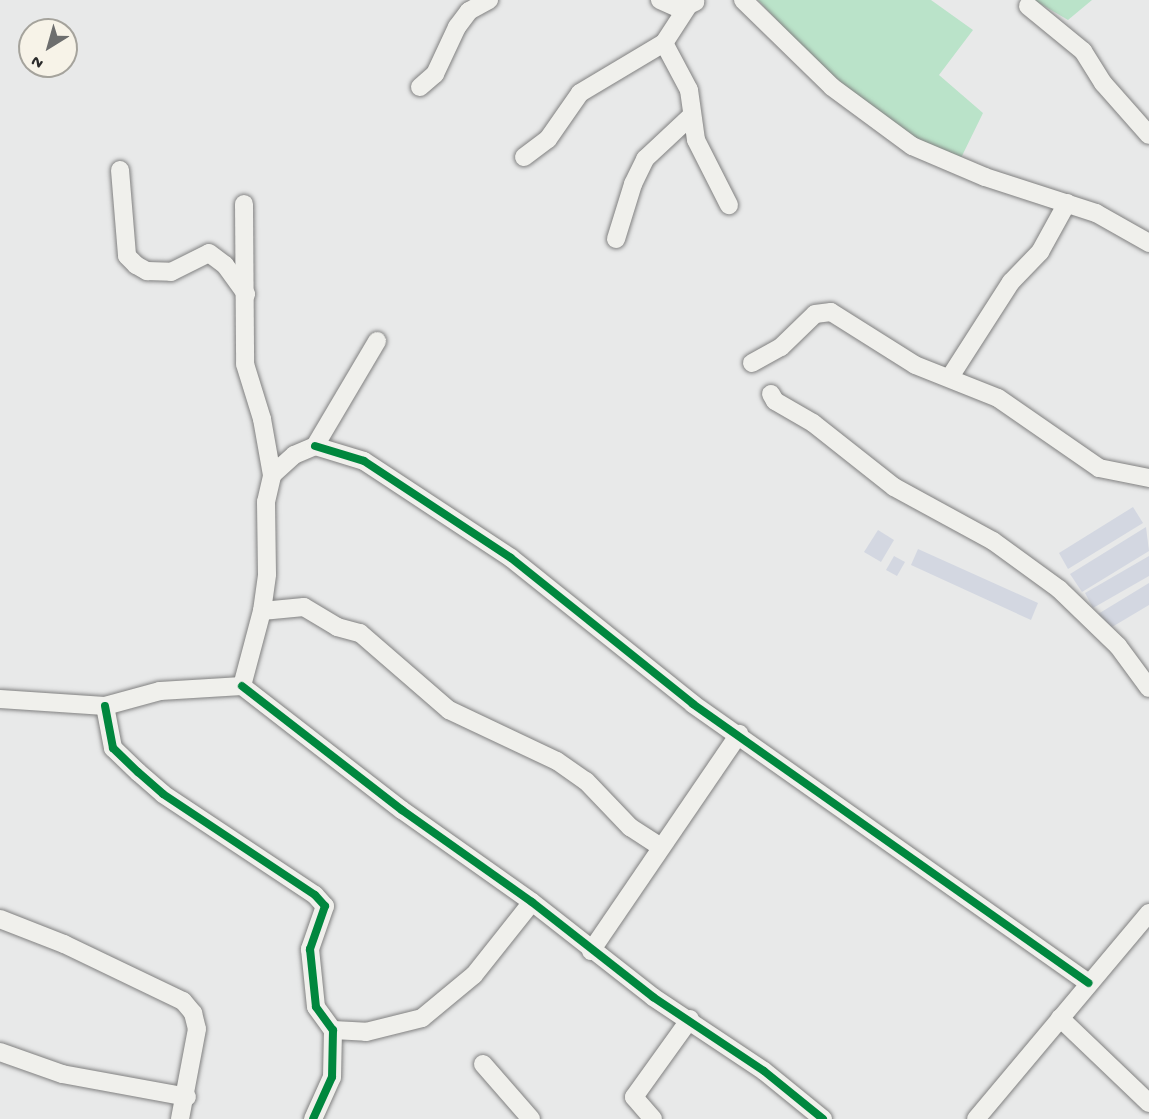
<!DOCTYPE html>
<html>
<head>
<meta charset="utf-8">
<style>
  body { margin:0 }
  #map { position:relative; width:1149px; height:1119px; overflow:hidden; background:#e8e9e9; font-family:"Gochi Hand",sans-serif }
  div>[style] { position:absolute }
  .green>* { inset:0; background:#bae3c9 }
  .building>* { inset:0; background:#d3d7e1 }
  .roads { filter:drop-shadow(0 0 2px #808080) drop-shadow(0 0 2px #808080) }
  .minor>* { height:18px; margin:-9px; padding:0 9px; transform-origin:9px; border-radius:9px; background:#f0f0ec }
  .cycleway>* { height:8px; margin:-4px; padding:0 4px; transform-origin:4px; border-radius:4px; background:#00873e }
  span { translate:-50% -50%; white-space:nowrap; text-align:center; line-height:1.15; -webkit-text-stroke:5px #f7f3e8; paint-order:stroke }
  .north { position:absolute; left:18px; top:18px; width:60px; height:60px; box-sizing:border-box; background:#f7f3e8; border:2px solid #a5a39c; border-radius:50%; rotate:217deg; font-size:16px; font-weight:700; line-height:24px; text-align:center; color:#2b2b2b }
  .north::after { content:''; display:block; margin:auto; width:21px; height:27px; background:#6d6e6e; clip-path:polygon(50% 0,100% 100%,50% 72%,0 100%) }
</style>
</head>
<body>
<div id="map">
  <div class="green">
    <i style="clip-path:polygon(758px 0,931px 0,973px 30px,939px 75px,983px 113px,960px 160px,910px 135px,879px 114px,819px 64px)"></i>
    <i style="clip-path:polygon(1034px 0,1092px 0,1068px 20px)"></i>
  </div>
  <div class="building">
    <i style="clip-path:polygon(1133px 507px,1143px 523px,1068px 569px,1059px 553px)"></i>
    <i style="clip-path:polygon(1146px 527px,1149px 551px,1082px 592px,1070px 574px)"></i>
    <i style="clip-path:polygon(878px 530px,894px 540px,881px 562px,864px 552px)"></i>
    <i style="clip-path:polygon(918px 549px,1038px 603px,1031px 620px,911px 565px)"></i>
    <i style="clip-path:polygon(894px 556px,905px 562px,897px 576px,886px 570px)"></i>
    <i style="clip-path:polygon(1149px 556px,1149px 576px,1093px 608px,1085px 593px)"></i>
    <i style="clip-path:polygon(1149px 583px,1149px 605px,1107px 630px,1098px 614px)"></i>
  </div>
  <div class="roads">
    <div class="minor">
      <i style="left:660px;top:0;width:22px;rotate:24deg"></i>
      <i style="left:680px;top:9px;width:17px;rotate:-25deg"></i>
      <i style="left:743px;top:0;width:124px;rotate:44.3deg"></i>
      <i style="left:832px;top:87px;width:99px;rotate:36.4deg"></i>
      <i style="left:912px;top:146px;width:79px;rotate:23deg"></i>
      <i style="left:985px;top:177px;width:117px;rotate:18deg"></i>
      <i style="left:1096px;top:213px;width:61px;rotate:29.5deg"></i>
      <i style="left:1028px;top:6px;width:71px;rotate:39.3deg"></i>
      <i style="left:1083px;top:51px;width:38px;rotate:58deg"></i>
      <i style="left:1103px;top:83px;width:69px;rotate:48.5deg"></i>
      <i style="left:664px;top:43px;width:53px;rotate:62deg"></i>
      <i style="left:689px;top:90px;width:50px;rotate:82deg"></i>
      <i style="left:696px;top:140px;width:73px;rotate:63.1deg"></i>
      <i style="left:420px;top:87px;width:20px;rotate:-41deg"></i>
      <i style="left:435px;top:74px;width:52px;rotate:-64.9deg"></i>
      <i style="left:457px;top:27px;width:20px;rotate:-53deg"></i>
      <i style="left:469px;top:11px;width:23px;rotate:-29deg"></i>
      <i style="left:524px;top:157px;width:30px;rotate:-37deg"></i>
      <i style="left:548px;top:139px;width:56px;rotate:-55.2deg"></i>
      <i style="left:580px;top:93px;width:98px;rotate:-30.8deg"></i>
      <i style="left:664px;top:43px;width:44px;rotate:-57deg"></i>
      <i style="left:120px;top:170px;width:86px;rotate:85.3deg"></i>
      <i style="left:127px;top:256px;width:13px;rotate:45deg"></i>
      <i style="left:136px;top:265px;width:13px;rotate:29deg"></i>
      <i style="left:147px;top:271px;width:24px;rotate:2deg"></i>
      <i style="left:171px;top:272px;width:42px;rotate:-26.6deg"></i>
      <i style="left:209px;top:253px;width:20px;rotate:37deg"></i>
      <i style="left:225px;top:265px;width:36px;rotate:54deg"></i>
      <i style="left:244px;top:204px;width:160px;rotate:89.6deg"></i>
      <i style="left:245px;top:364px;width:58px;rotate:72.8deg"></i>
      <i style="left:262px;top:419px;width:57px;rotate:79.9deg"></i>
      <i style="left:616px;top:239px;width:58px;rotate:-72.8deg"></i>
      <i style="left:633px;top:184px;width:28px;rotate:-64deg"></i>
      <i style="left:645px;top:159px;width:63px;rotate:-43.1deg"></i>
      <i style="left:752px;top:363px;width:33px;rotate:-29deg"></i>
      <i style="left:781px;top:347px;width:47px;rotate:-44.1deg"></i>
      <i style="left:815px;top:314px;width:16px;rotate:-7deg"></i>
      <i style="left:831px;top:312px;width:99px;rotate:32.2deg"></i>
      <i style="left:915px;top:365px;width:89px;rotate:21.7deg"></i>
      <i style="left:998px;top:398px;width:123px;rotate:34.7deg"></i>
      <i style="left:1099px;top:468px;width:51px;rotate:11.3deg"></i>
      <i style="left:950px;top:377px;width:113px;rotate:-57.3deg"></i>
      <i style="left:1011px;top:282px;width:42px;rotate:-46deg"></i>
      <i style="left:1040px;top:252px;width:56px;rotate:-61.1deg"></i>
      <i style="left:771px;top:394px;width:8px;rotate:60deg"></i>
      <i style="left:775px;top:401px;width:44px;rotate:30.1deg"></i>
      <i style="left:813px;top:423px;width:103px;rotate:38.3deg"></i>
      <i style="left:894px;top:487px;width:113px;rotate:28.6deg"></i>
      <i style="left:993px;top:541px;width:82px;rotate:36deg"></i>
      <i style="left:1059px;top:589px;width:82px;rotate:44deg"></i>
      <i style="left:1118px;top:646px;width:52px;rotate:53.6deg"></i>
      <i style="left:315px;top:446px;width:51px;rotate:17deg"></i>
      <i style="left:364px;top:461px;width:176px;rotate:33.4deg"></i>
      <i style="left:511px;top:558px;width:233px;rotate:38.7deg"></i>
      <i style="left:693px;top:704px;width:484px;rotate:35.2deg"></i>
      <i style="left:262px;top:611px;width:42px;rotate:-5.4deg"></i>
      <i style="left:304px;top:607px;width:39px;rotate:31deg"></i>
      <i style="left:337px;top:627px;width:24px;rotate:15deg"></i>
      <i style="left:360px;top:633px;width:118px;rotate:40.9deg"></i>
      <i style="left:449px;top:710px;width:119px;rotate:25.3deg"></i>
      <i style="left:557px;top:761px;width:35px;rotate:35deg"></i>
      <i style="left:586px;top:781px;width:64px;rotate:46.3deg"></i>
      <i style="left:630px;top:827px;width:37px;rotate:33deg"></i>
      <i style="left:242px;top:686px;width:202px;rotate:37.8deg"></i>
      <i style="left:402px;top:810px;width:159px;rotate:35.3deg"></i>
      <i style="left:532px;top:902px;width:154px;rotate:38.1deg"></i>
      <i style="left:653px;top:997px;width:133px;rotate:33.7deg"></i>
      <i style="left:764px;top:1071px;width:76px;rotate:39.1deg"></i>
      <i style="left:0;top:699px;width:105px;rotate:3.8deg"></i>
      <i style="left:105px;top:706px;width:57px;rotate:-15.3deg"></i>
      <i style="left:160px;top:691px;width:82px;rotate:-3.5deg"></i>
      <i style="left:242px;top:686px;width:78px;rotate:-75.1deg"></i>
      <i style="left:262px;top:611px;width:37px;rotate:-82deg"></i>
      <i style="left:267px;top:574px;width:72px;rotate:-90.8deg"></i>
      <i style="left:266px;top:502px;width:28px;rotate:-77deg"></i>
      <i style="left:272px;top:475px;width:30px;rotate:-42deg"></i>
      <i style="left:294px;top:455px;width:23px;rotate:-23deg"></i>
      <i style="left:315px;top:446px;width:122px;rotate:-59.4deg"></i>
      <i style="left:105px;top:706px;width:43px;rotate:79.2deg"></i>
      <i style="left:113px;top:748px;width:35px;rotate:44deg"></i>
      <i style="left:138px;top:772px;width:33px;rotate:41deg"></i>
      <i style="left:163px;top:794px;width:182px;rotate:33.6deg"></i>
      <i style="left:315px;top:895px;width:15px;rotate:48deg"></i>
      <i style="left:325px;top:906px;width:46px;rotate:109.2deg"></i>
      <i style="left:310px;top:949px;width:58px;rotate:84.1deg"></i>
      <i style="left:316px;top:1007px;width:29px;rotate:54deg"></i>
      <i style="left:333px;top:1030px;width:47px;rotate:91.2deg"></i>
      <i style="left:332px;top:1077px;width:46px;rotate:114.3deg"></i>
      <i style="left:0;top:919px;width:69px;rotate:21.3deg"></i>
      <i style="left:64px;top:944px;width:132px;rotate:25.6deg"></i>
      <i style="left:183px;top:1001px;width:16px;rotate:50deg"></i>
      <i style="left:193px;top:1013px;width:16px;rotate:76deg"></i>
      <i style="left:197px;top:1029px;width:92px;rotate:100.7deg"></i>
      <i style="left:591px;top:951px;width:263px;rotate:-55.7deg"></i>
      <i style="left:1060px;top:1018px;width:123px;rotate:43.7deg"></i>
      <i style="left:333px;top:1030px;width:33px;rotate:3deg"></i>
      <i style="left:366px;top:1032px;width:58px;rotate:-14deg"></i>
      <i style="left:422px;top:1018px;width:67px;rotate:-39.6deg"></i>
      <i style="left:474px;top:975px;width:93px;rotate:-51.5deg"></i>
      <i style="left:0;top:1052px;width:66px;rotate:19.5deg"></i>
      <i style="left:62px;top:1074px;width:127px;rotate:10.4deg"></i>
      <i style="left:483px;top:1064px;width:73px;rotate:48.9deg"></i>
      <i style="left:653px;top:1119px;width:29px;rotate:-131deg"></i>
      <i style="left:634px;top:1097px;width:96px;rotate:-54.3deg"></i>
      <i style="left:976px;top:1119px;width:269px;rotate:-50deg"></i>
    </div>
  </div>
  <div class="cycleway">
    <i style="left:315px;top:446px;width:51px;rotate:17deg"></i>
    <i style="left:364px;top:461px;width:176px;rotate:33.4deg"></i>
    <i style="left:511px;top:558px;width:233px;rotate:38.7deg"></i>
    <i style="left:693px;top:704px;width:484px;rotate:35.2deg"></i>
    <i style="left:242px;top:686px;width:202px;rotate:37.8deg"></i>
    <i style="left:402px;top:810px;width:159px;rotate:35.3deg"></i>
    <i style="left:532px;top:902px;width:154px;rotate:38.1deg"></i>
    <i style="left:653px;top:997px;width:133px;rotate:33.7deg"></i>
    <i style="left:764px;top:1071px;width:76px;rotate:39.1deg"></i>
    <i style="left:105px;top:706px;width:43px;rotate:79.2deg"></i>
    <i style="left:113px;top:748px;width:35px;rotate:44deg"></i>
    <i style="left:138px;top:772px;width:33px;rotate:41deg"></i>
    <i style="left:163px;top:794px;width:182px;rotate:33.6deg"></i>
    <i style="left:315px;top:895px;width:15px;rotate:48deg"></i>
    <i style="left:325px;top:906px;width:46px;rotate:109.2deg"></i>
    <i style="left:310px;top:949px;width:58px;rotate:84.1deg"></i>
    <i style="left:316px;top:1007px;width:29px;rotate:54deg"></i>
    <i style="left:333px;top:1030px;width:47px;rotate:91.2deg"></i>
    <i style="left:332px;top:1077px;width:46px;rotate:114.3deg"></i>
  </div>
  <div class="north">N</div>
</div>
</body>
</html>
